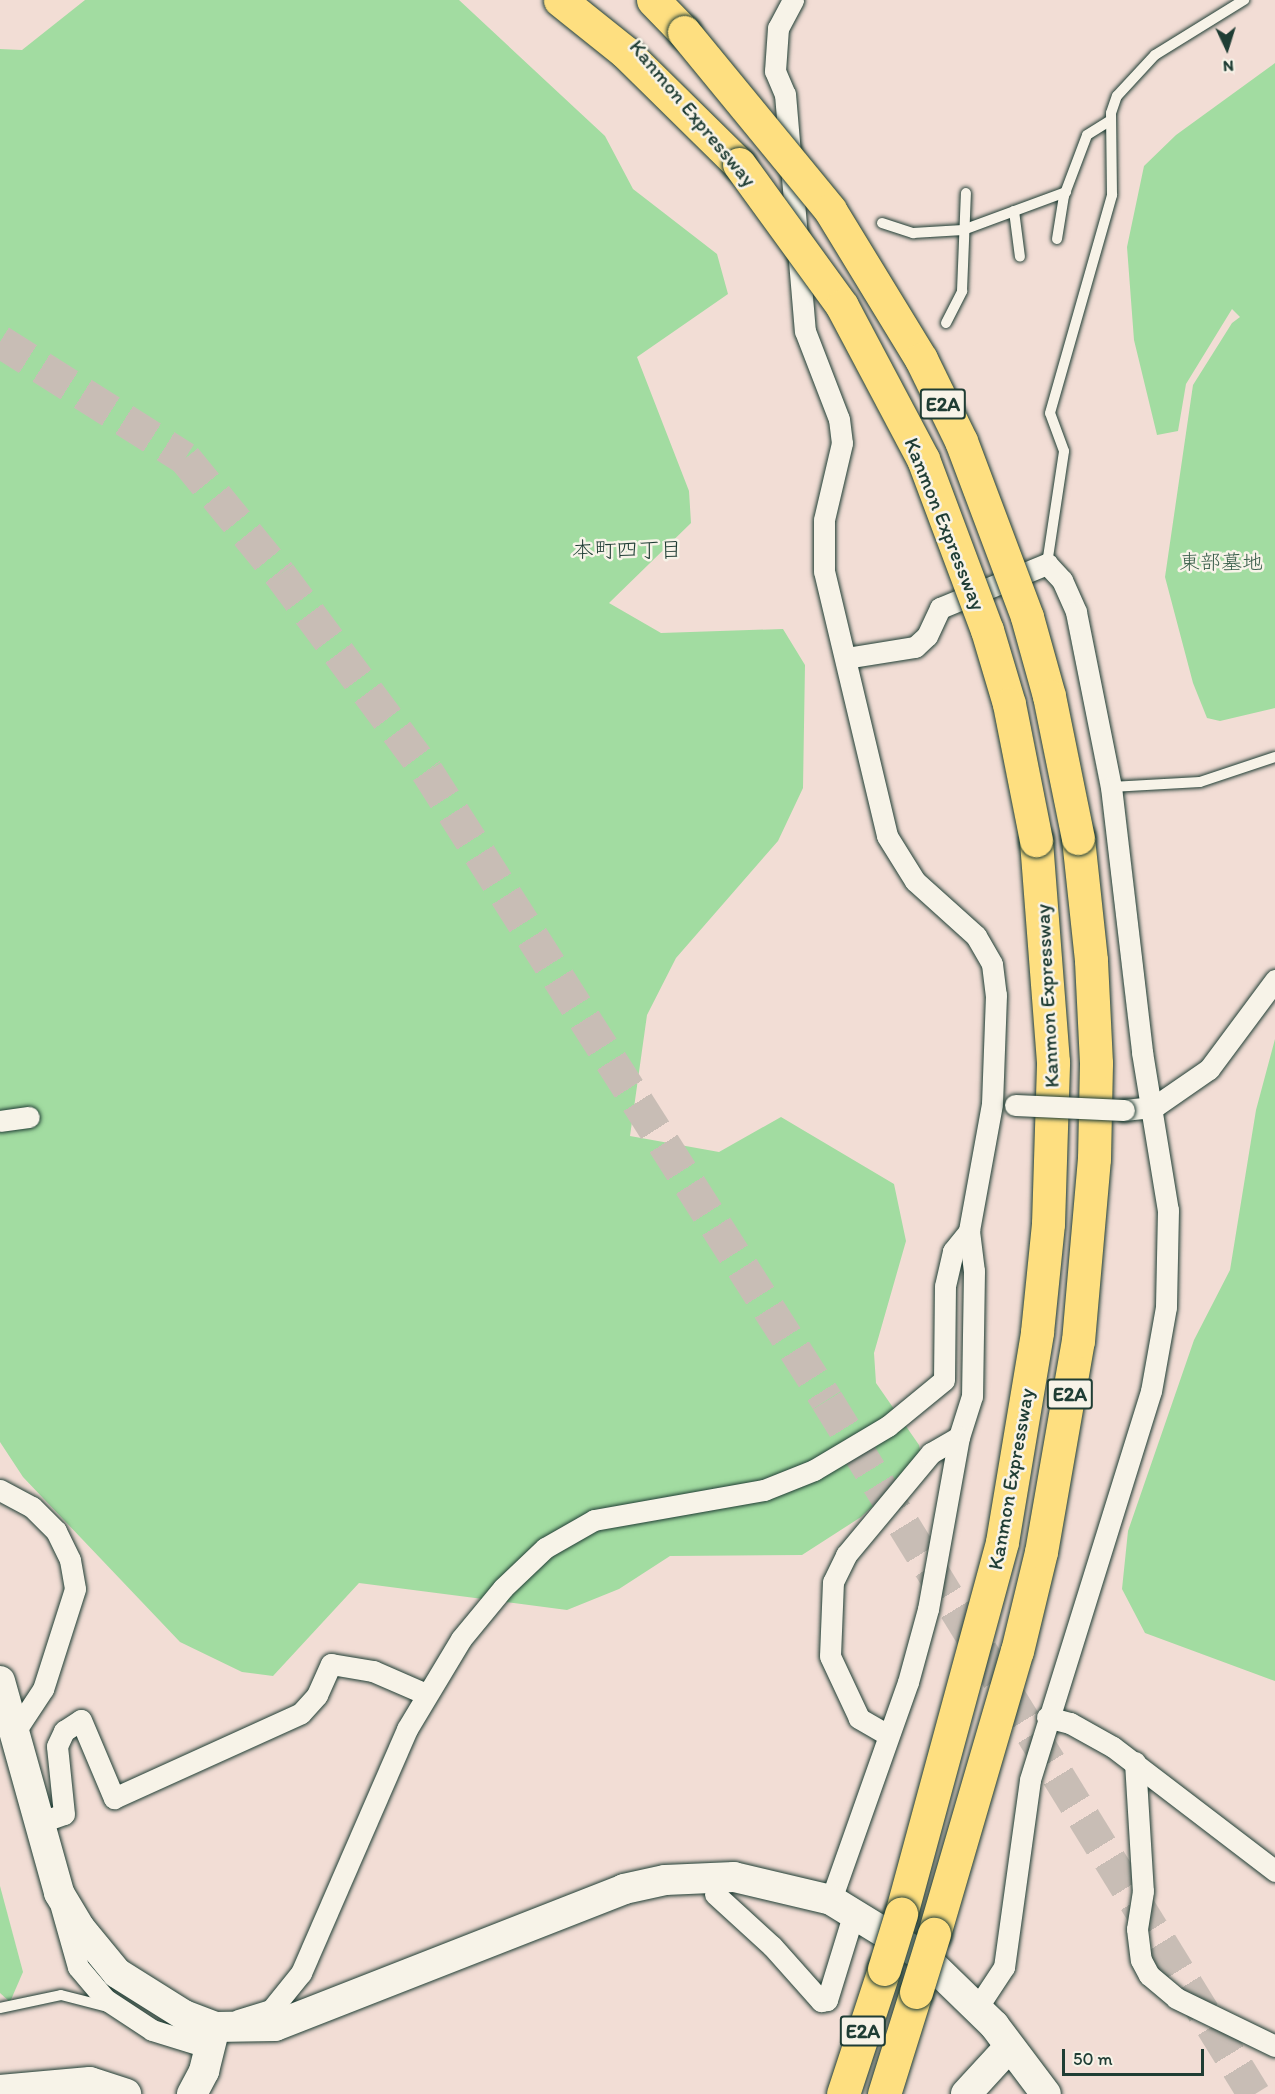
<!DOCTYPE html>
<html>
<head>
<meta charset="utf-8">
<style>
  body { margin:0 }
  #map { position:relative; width:1275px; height:2094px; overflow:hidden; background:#f2ddd5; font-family:Itim,"Klee One",sans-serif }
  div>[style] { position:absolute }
  .green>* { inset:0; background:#a2dca1 }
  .highway-tunnel>* { height:33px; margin-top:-16.5px; transform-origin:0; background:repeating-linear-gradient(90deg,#c8bdb5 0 33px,transparent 0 49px) }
  .roads { filter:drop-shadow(0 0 2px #1f3d34) drop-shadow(0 0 2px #1f3d34) }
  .lane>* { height:10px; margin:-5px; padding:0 5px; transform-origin:5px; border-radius:5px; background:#f7f3e8 }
  .street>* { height:21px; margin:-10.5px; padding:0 10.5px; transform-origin:10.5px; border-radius:10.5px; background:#f7f3e8 }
  .secondary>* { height:30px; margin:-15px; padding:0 15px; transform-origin:15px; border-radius:15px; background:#f7f3e8 }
  .highway>* { height:33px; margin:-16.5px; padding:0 16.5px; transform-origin:16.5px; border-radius:16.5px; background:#fedf80 }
  .bridges { filter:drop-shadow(0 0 2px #1f3d34) drop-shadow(0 0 2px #1f3d34) }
  .street-bridge>* { height:21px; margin:-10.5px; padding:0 10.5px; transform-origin:10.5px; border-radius:10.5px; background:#f7f3e8 }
  .highway-bridge>* { height:33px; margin:-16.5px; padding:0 16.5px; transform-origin:16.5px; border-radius:16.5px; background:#fedf80 }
  span { translate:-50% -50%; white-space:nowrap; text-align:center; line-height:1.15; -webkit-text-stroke:5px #f7f3e8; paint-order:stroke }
  .shield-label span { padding:2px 4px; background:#f7f3e8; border:2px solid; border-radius:4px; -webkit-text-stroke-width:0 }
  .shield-label { font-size:20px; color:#1f3d34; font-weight:700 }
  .street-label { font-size:21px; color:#1f3d34 }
  .park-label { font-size:21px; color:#395d4a }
  .neighbourhood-label { font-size:22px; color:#1f3d34 }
  .north { position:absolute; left:1197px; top:18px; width:60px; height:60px; -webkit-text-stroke:4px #f7f3e8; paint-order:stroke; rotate:176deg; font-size:16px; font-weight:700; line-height:24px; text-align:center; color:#1f3d34 }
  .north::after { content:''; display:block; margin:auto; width:21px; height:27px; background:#1f3d34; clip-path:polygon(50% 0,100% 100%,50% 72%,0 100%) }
  .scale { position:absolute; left:1062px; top:2049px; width:142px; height:27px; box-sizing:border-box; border:3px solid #1f3d34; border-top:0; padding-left:8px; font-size:18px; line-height:21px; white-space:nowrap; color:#1f3d34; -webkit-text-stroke:4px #f7f3e8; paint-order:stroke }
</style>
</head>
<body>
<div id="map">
  <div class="green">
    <i style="clip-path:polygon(85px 0,459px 0,605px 136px,633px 189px,717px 254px,728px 294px,637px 357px,689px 491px,691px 523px,609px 603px,661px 633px,783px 629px,805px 665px,803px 788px,778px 841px,676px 958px,647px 1015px,630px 1136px,719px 1152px,781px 1117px,894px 1184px,906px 1241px,874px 1353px,876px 1383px,919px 1445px,922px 1461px,861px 1517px,802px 1555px,670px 1556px,619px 1589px,567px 1610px,359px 1583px,273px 1676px,242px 1672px,180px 1642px,23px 1477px,0 1442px,0 49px,22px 50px)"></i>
    <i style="clip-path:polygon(1275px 63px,1275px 708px,1220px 721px,1207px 718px,1193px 683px,1165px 577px,1193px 385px,1232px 323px,1240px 317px,1232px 309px,1186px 384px,1178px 431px,1157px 435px,1134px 340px,1127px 247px,1144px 166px,1176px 135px)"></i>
    <i style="clip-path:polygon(1275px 1039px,1275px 1681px,1145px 1633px,1122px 1589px,1128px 1531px,1194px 1340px,1230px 1270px,1256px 1110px)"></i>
    <i style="clip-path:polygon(0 1886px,23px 1972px,10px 2002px,0 1993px)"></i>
  </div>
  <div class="highway-tunnel">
    <i style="left:0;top:341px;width:219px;rotate:32.3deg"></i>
    <i style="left:185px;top:458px;width:150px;rotate:50.7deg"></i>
    <i style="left:280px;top:574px;width:246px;rotate:53.3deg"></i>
    <i style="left:427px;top:771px;width:745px;rotate:57.55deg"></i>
    <i style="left:827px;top:1400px;width:815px;rotate:58.4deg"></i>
  </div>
  <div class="roads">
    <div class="lane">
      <i style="left:1014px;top:211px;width:46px;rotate:82.6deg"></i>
      <i style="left:882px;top:223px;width:33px;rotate:18deg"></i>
      <i style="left:913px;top:233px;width:50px;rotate:-3.4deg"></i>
      <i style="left:963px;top:230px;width:110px;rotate:-20.3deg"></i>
      <i style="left:1057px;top:239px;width:44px;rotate:-80.8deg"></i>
      <i style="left:1064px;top:196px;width:65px;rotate:-69.3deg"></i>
      <i style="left:1087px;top:135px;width:26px;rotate:-32deg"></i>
      <i style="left:946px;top:323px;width:36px;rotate:-63deg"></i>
      <i style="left:962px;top:291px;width:98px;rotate:-87.7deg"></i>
      <i style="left:1047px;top:564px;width:114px;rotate:-81.4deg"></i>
      <i style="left:1064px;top:451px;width:40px;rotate:-110.2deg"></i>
      <i style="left:1050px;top:413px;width:227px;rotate:-74.1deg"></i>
      <i style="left:1112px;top:195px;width:82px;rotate:-90.7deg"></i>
      <i style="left:1111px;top:113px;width:18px;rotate:-71deg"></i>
      <i style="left:1117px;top:96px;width:56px;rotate:-47.2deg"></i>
      <i style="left:1155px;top:55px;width:105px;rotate:-31.7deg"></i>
      <i style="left:1111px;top:787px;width:89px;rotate:-3.2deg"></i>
      <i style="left:1200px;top:782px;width:79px;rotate:-18.4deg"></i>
      <i style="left:0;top:2008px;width:62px;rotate:-12deg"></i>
      <i style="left:61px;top:1995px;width:49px;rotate:14.3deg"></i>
    </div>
    <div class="street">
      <i style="left:793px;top:0;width:32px;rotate:118deg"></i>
      <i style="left:778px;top:28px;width:43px;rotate:94deg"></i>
      <i style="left:775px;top:71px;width:25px;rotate:67deg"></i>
      <i style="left:785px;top:94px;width:238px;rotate:85.2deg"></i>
      <i style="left:805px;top:331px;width:94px;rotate:68.9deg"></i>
      <i style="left:839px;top:419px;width:24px;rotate:83deg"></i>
      <i style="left:842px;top:443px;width:79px;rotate:103.2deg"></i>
      <i style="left:824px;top:520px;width:51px;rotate:90deg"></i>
      <i style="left:824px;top:571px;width:272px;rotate:76.6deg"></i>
      <i style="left:887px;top:836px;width:53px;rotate:58.1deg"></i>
      <i style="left:915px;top:881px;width:82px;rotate:42deg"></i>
      <i style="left:976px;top:936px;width:32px;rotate:60deg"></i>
      <i style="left:992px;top:964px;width:31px;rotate:83deg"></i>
      <i style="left:996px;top:995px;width:109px;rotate:92.1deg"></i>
      <i style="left:992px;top:1104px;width:129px;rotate:100.3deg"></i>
      <i style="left:969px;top:1231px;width:40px;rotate:82.9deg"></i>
      <i style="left:974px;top:1271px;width:125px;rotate:90.9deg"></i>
      <i style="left:972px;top:1396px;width:43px;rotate:107.6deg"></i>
      <i style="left:959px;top:1437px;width:175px;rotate:100.2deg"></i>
      <i style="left:928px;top:1609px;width:76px;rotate:105.3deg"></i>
      <i style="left:908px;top:1682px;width:231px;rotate:109.5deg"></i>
      <i style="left:846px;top:658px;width:70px;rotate:-9.1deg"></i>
      <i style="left:915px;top:647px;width:16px;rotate:-43deg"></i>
      <i style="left:927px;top:636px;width:31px;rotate:-65deg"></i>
      <i style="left:940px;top:608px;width:116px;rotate:-22.4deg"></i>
      <i style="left:1047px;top:564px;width:22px;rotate:47deg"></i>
      <i style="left:1062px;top:580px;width:35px;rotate:66deg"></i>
      <i style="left:1076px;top:612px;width:178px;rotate:78.7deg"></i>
      <i style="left:1111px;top:787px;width:267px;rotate:83.3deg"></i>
      <i style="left:1142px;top:1052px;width:160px;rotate:80.7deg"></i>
      <i style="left:1168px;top:1210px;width:97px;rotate:91.2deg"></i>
      <i style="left:1166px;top:1307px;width:85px;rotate:100.1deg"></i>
      <i style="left:1151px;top:1391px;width:407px;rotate:107.3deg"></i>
      <i style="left:1030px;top:1780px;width:189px;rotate:97.9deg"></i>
      <i style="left:1004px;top:1967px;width:49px;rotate:123.4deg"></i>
      <i style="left:1124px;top:1110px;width:30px;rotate:-6deg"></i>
      <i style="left:1154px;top:1107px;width:67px;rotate:-34.6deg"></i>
      <i style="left:1209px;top:1069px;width:111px;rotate:-53.4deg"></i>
      <i style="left:0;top:1121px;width:29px;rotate:-8deg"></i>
      <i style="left:0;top:1490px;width:36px;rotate:28deg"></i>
      <i style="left:32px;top:1507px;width:34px;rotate:45deg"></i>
      <i style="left:56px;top:1531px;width:32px;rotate:64deg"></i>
      <i style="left:70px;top:1560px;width:29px;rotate:80deg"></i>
      <i style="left:75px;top:1589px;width:105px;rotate:107.7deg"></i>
      <i style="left:43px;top:1689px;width:53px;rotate:123.4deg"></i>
      <i style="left:1047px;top:1717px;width:24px;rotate:15deg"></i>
      <i style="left:1070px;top:1723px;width:49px;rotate:29.2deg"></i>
      <i style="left:1113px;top:1747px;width:204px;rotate:37.4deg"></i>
      <i style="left:888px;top:1735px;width:34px;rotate:-150deg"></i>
      <i style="left:859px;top:1718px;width:68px;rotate:-115.1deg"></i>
      <i style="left:830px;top:1656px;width:74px;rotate:-87.7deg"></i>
      <i style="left:833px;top:1582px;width:30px;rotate:-64deg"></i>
      <i style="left:846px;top:1555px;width:133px;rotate:-50.2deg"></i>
      <i style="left:931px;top:1453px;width:32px;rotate:-30deg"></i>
      <i style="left:1135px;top:1762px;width:129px;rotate:86.5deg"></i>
      <i style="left:1143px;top:1891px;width:38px;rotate:99deg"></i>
      <i style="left:1137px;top:1929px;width:31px;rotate:83deg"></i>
      <i style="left:1141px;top:1960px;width:17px;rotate:62deg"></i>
      <i style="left:1149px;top:1975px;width:35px;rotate:40deg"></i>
      <i style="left:1176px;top:1998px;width:110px;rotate:25.9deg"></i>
      <i style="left:41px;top:1822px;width:24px;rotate:-19deg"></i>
      <i style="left:64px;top:1814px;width:68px;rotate:-95.9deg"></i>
      <i style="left:57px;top:1746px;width:17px;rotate:-65deg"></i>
      <i style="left:64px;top:1731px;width:20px;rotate:-33deg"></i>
      <i style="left:81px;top:1720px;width:85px;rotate:67.1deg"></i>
      <i style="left:114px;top:1798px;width:205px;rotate:-24.4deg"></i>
      <i style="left:301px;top:1713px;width:24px;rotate:-48deg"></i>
      <i style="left:317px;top:1695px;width:34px;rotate:-66deg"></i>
      <i style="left:331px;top:1664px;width:43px;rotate:9.5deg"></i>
      <i style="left:373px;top:1671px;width:58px;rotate:23.5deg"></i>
      <i style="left:715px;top:1894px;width:77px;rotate:42.4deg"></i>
      <i style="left:772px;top:1946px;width:74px;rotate:48.3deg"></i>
      <i style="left:821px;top:2001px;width:6px;rotate:-9deg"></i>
      <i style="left:827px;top:2000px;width:92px;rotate:-72.9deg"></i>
      <i style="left:61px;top:1907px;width:62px;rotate:74.2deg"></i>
      <i style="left:78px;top:1967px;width:42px;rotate:49.8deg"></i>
      <i style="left:105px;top:1999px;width:56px;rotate:33.4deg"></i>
      <i style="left:152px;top:2030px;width:61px;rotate:17.2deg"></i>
      <i style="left:238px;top:2020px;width:34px;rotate:-17deg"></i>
      <i style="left:271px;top:2010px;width:48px;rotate:-51deg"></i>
      <i style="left:301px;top:1973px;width:266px;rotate:-66.5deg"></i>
      <i style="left:407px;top:1729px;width:105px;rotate:-59deg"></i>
      <i style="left:461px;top:1639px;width:66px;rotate:-50.5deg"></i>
      <i style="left:503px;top:1588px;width:58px;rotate:-43.6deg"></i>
      <i style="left:545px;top:1548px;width:56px;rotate:-29.7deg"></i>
      <i style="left:594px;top:1520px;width:173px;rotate:-10deg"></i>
      <i style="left:764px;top:1490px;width:54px;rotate:-21.8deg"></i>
      <i style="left:814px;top:1470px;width:86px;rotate:-30.7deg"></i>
      <i style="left:888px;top:1426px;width:72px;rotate:-39.4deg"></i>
      <i style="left:944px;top:1380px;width:94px;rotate:-89.4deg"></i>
      <i style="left:945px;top:1286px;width:36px;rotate:-77deg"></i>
      <i style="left:953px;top:1251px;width:26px;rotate:-51deg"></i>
    </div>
    <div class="secondary">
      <i style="left:0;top:1681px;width:220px;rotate:74.4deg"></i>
      <i style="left:59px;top:1893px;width:41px;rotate:59deg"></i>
      <i style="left:80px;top:1928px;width:58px;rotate:50.6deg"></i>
      <i style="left:117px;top:1973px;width:79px;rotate:32.1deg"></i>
      <i style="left:184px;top:2015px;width:33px;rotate:21deg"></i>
      <i style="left:215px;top:2027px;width:60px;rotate:-1deg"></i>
      <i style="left:275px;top:2026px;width:375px;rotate:-21.4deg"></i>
      <i style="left:624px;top:1889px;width:42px;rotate:-12.4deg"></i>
      <i style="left:665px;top:1880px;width:69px;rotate:-2.5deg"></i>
      <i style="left:734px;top:1877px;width:100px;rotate:13.3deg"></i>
      <i style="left:831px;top:1900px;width:109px;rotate:31.5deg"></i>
      <i style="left:924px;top:1957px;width:98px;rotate:44.2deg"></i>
      <i style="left:994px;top:2025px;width:86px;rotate:53deg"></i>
      <i style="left:0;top:2090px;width:90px;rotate:-5.1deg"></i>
      <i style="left:90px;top:2082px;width:38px;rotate:18deg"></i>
      <i style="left:192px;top:2094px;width:26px;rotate:-62deg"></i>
      <i style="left:204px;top:2071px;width:45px;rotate:-76deg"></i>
      <i style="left:966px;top:2094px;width:64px;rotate:-47.5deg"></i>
    </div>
    <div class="highway">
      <i style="left:560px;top:0;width:83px;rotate:38.7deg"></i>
      <i style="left:625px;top:52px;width:160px;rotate:44.5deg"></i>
      <i style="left:653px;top:0;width:45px;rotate:45.9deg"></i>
      <i style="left:901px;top:1914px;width:385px;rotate:-74.8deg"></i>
      <i style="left:1002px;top:1542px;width:213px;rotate:-80.5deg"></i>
      <i style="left:1037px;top:1332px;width:109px;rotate:-84.2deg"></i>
      <i style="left:1048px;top:1224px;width:162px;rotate:-88.2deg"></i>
      <i style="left:1053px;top:1062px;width:223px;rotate:-94.4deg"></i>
      <i style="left:934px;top:1934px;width:295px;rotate:-73.7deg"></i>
      <i style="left:1017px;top:1651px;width:102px;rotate:-76.4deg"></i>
      <i style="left:1041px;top:1552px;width:214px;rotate:-80.1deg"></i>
      <i style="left:1078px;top:1341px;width:183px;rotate:-85deg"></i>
      <i style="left:1094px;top:1159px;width:96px;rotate:-88.8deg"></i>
      <i style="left:1096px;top:1063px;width:103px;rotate:-92.8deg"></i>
      <i style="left:1091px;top:960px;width:123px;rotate:-96.1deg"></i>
      <i style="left:843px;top:2094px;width:132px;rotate:-71.8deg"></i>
      <i style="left:884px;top:2094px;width:107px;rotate:-72.6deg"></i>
    </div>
  </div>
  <div class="bridges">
    <div class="street-bridge">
      <i style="left:1015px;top:1105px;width:109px;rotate:2.6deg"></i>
    </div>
    <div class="highway-bridge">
      <i style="left:684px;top:32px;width:230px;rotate:50.6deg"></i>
      <i style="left:830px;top:210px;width:175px;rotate:58.6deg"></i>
      <i style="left:921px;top:359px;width:91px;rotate:64deg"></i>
      <i style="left:961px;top:441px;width:188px;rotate:69.4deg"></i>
      <i style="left:1027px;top:617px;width:82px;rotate:74.4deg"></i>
      <i style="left:1049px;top:696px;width:145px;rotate:78.5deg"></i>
      <i style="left:739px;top:164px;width:175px;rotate:54deg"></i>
      <i style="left:842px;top:306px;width:173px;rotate:62.1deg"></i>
      <i style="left:923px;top:459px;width:183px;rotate:69.5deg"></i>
      <i style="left:987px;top:630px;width:77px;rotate:73.4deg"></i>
      <i style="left:1009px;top:704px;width:139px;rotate:78.8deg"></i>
      <i style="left:884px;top:1969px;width:58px;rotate:-72.8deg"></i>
      <i style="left:916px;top:1992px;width:61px;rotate:-72.8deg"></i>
    </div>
  </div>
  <div class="shield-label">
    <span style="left:943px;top:404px">E2A</span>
    <span style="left:1070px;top:1394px">E2A</span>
    <span style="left:863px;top:2031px">E2A</span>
  </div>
  <div class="street-label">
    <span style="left:693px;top:113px;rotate:50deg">Kanmon Expressway</span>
    <span style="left:945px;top:524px;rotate:68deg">Kanmon Expressway</span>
    <span style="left:1047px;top:996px;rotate:-93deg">Kanmon Expressway</span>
    <span style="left:1011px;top:1479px;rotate:-80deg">Kanmon Expressway</span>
  </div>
  <div class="park-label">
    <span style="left:1221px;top:562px">東部墓地</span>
  </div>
  <div class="neighbourhood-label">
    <span style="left:627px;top:550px">本町四丁目</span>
  </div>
  <div class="north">N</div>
  <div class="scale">50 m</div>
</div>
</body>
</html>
